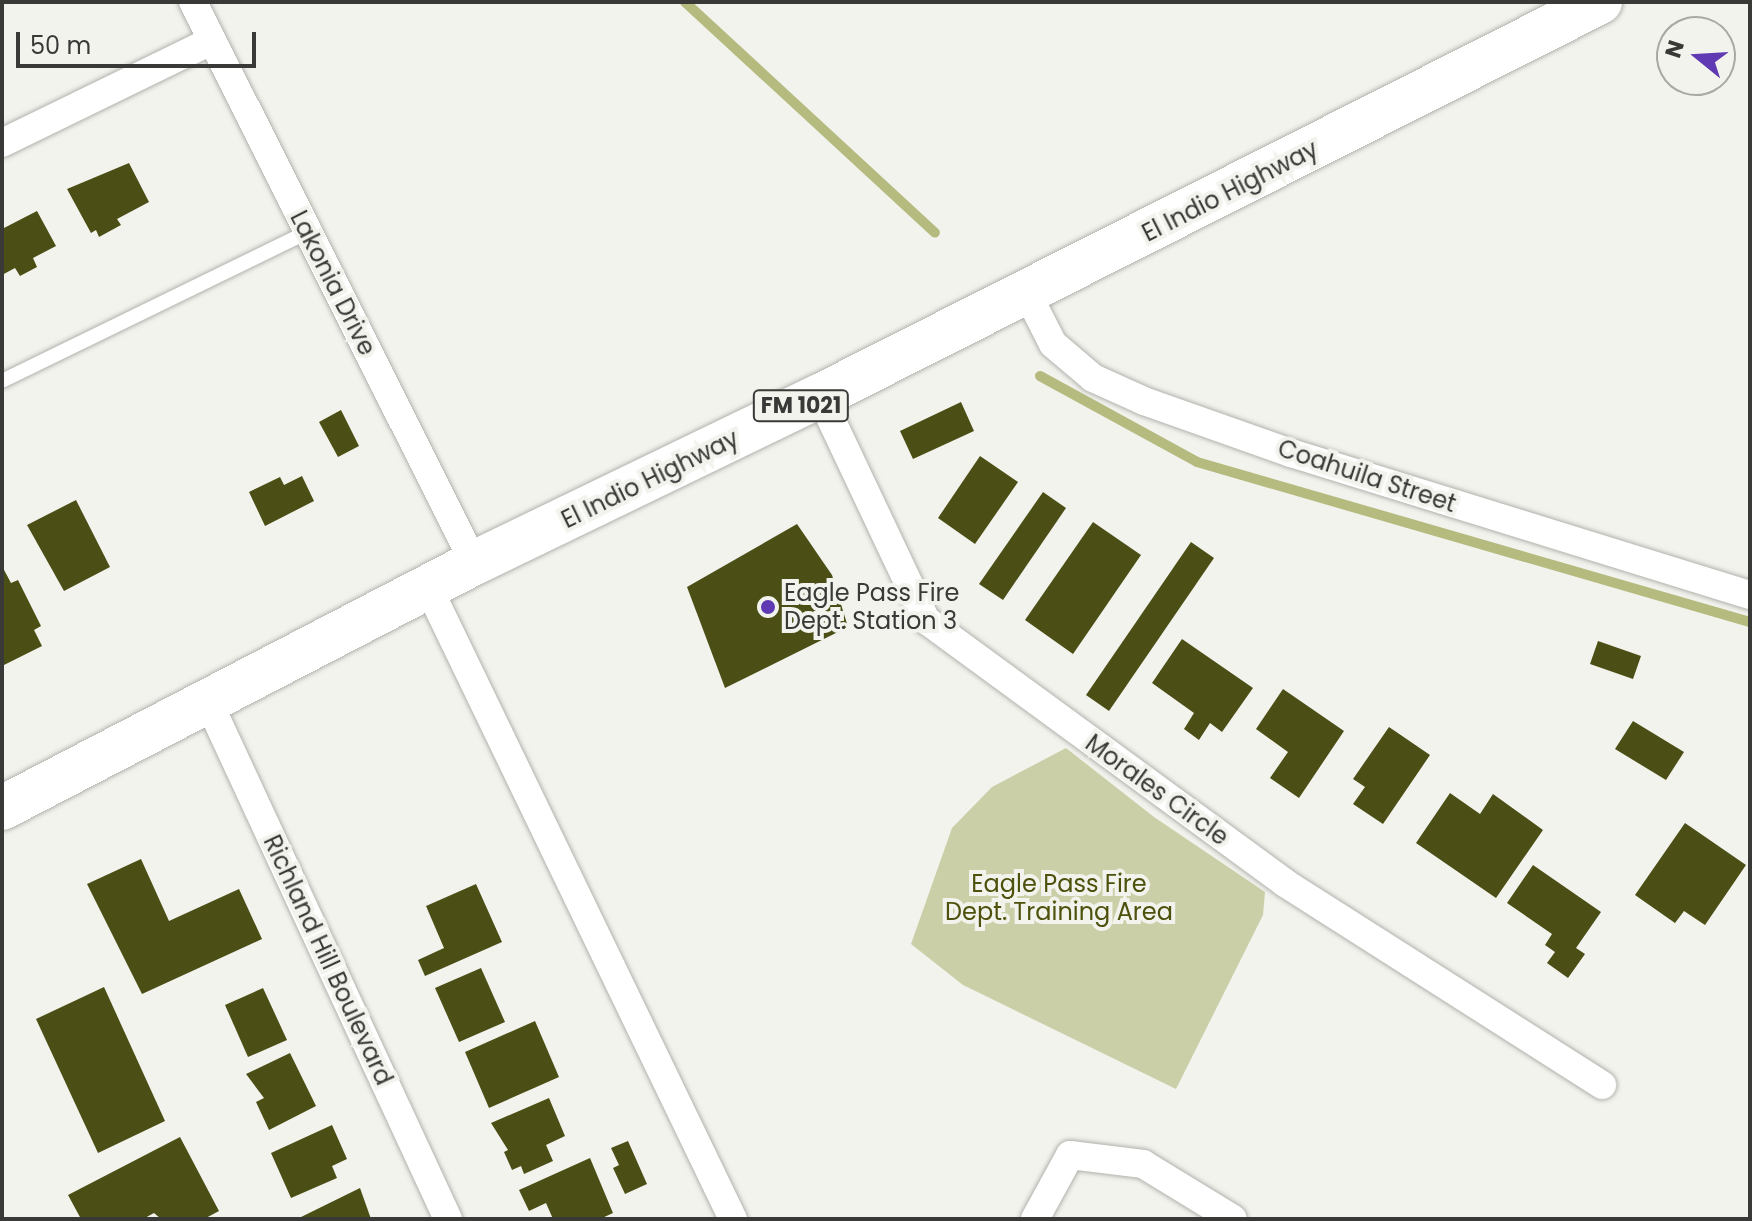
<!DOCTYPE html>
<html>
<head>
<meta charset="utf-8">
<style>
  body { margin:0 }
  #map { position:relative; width:1752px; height:1221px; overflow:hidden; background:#f2f3ed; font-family:Poppins,sans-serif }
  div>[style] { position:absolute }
  .green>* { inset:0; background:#cbcfa8 }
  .stream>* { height:10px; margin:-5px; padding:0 5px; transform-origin:5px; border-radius:5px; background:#b5ba7f }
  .building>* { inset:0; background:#4c4f15 }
  .roads { filter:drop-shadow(0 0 2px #b2b2ad) drop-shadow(0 0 2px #b2b2ad) }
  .service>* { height:14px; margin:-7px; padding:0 7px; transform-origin:7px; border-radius:7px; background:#fff }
  .minor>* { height:28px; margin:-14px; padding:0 14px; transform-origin:14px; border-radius:14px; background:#fff }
  .primary>* { height:44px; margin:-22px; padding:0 22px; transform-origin:22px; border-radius:22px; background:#fff }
  .dots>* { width:22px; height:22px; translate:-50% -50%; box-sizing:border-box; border:4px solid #f2f3ed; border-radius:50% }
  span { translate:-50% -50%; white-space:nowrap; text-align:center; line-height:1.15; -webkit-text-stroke:8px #f2f3ed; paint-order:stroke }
  .shield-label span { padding:2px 6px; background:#f2f3ed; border:2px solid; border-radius:6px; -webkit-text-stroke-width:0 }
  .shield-label { font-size:22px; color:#393937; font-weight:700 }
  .street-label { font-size:24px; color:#393937 }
  .poi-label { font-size:24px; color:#393937 }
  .left { translate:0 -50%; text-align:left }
  .park-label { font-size:24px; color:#4e510b }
  .frame { position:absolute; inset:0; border:4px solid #393937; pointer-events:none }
  .north { position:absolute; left:1656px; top:16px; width:80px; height:80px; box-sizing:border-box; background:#f2f3ed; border:2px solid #a8a9a4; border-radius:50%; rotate:288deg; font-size:22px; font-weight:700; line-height:32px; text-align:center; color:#393937 }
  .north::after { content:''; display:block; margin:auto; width:28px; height:36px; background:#603ab2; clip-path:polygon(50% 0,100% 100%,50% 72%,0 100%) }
  .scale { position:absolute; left:16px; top:32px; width:240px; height:36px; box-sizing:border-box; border:4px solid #393937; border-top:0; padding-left:10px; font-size:24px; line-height:28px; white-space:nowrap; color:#393937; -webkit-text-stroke:6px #f2f3ed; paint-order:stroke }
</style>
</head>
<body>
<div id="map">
  <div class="green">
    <i style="clip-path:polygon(1066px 748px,1154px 817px,1265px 892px,1263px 915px,1176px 1089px,963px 985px,911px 944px,952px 828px,992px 787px)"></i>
  </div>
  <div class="stream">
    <i style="left:685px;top:2px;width:340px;rotate:42.7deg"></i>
    <i style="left:1040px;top:376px;width:179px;rotate:28.7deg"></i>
    <i style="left:1197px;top:462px;width:576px;rotate:16.14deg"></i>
  </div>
  <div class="building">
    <i style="clip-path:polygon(129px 163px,149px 202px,117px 219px,121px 225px,99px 237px,96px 230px,91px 233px,67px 189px)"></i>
    <i style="clip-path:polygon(37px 211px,56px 246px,33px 258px,37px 267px,20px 276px,15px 268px,2px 275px,2px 229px)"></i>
    <i style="clip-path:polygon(961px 402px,974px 431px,913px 459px,900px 431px)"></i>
    <i style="clip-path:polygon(341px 410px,359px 446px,338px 457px,319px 422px)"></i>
    <i style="clip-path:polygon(980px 456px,1018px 482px,975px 544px,938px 518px)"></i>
    <i style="clip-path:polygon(302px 476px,314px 501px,265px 526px,249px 492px,280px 477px,284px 485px)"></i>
    <i style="clip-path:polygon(1043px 492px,1066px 508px,1003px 600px,979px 584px)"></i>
    <i style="clip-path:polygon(76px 500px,110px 567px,64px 591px,27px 525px)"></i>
    <i style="clip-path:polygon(1093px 522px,1141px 555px,1073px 654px,1025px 620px)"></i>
    <i style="clip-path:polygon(797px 524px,832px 575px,848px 627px,725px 688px,687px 587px)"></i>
    <i style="clip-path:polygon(1191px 542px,1214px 558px,1109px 711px,1086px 695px)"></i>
    <i style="clip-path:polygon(2px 566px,11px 583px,18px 580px,41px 626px,34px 630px,42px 646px,4px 665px)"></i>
    <i style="clip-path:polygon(1182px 639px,1253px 688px,1222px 732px,1210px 723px,1199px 740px,1184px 729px,1194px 713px,1152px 683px)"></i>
    <i style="clip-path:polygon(1598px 641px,1641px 656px,1633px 679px,1590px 664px)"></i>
    <i style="clip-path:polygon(1283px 689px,1344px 731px,1299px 798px,1270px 778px,1288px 752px,1256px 729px)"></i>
    <i style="clip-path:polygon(1633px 721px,1684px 752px,1666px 780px,1615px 749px)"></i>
    <i style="clip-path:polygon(1389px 727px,1430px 755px,1383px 824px,1353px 804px,1365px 787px,1353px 779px)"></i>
    <i style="clip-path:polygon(1450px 793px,1480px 814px,1493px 794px,1543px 830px,1496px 898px,1416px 843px)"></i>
    <i style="clip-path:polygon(1685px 823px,1746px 865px,1705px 925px,1684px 911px,1675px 923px,1635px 895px)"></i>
    <i style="clip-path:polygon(141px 859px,169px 921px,239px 889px,262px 939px,142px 994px,87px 884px)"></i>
    <i style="clip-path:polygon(1533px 865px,1601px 912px,1576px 948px,1585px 954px,1568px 978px,1547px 963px,1555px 952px,1545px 945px,1552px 934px,1507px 903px)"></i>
    <i style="clip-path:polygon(476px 884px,502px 942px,425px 976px,418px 960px,444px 948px,426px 906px)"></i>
    <i style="clip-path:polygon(481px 968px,505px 1022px,459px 1042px,435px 988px)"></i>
    <i style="clip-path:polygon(104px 987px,165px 1121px,98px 1153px,36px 1019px)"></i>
    <i style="clip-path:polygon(263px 988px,287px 1040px,248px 1057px,225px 1005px)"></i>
    <i style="clip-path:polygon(535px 1021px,559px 1077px,489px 1108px,465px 1052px)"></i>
    <i style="clip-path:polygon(290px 1053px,316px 1106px,269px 1130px,256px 1102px,264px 1098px,246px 1074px)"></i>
    <i style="clip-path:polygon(549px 1098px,565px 1136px,546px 1145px,553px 1161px,524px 1174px,521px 1166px,512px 1170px,504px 1152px,508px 1150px,491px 1123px)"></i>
    <i style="clip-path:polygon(332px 1125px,347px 1159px,332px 1166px,337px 1178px,291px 1198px,271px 1153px)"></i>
    <i style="clip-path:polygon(180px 1137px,219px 1211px,204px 1219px,161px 1219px,154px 1213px,143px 1219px,81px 1219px,68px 1195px)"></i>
    <i style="clip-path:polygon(628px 1141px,647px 1184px,625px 1194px,613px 1168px,619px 1165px,611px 1148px)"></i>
    <i style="clip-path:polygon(590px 1158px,613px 1213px,600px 1219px,553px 1219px,546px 1203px,529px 1211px,519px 1190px)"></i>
    <i style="clip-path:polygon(360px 1188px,371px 1219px,297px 1219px)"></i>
  </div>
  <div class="roads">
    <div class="service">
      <i style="left:2px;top:381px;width:340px;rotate:-26deg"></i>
    </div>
    <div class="minor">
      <i style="left:193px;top:2px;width:627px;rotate:63.39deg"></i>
      <i style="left:2px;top:143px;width:233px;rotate:-26deg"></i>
      <i style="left:1027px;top:293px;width:57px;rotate:63deg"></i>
      <i style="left:1053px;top:344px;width:52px;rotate:40.4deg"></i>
      <i style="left:1093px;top:378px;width:56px;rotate:24.3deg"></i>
      <i style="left:1144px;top:401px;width:156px;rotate:19.5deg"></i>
      <i style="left:1291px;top:453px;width:480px;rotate:17.2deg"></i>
      <i style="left:820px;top:396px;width:248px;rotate:64.7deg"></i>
      <i style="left:926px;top:620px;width:445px;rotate:36.2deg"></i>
      <i style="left:1285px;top:883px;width:376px;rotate:32.5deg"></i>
      <i style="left:428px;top:587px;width:702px;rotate:64.24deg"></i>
      <i style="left:208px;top:701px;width:571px;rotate:65.14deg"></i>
      <i style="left:1035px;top:1219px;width:73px;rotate:-61.3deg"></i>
      <i style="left:1070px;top:1155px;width:74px;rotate:7deg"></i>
      <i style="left:1143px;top:1164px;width:105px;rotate:31.4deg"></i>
    </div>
    <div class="primary">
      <i style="left:2px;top:808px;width:532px;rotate:-27.43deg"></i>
      <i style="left:474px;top:563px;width:384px;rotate:-25.8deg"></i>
      <i style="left:820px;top:396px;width:874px;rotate:-26.8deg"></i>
    </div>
  </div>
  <div class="dots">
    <i style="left:768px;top:607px;background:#603ab2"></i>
  </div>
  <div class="shield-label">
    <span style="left:801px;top:406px">FM 1021</span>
  </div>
  <div class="street-label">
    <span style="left:1230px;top:191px;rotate:-27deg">El Indio Highway</span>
    <span style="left:333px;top:283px;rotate:63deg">Lakonia Drive</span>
    <span style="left:1367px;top:476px;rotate:18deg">Coahuila Street</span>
    <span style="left:650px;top:479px;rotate:-26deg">El Indio Highway</span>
    <span style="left:1157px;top:790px;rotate:36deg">Morales Circle</span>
    <span style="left:328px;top:960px;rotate:65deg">Richland Hill Boulevard</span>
  </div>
  <div class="poi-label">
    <span class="left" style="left:784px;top:607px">Eagle Pass Fire<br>Dept. Station 3</span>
  </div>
  <div class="park-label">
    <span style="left:1059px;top:898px">Eagle Pass Fire<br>Dept. Training Area</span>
  </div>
  <div class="frame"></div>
  <div class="north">N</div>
  <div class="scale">50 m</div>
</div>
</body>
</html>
